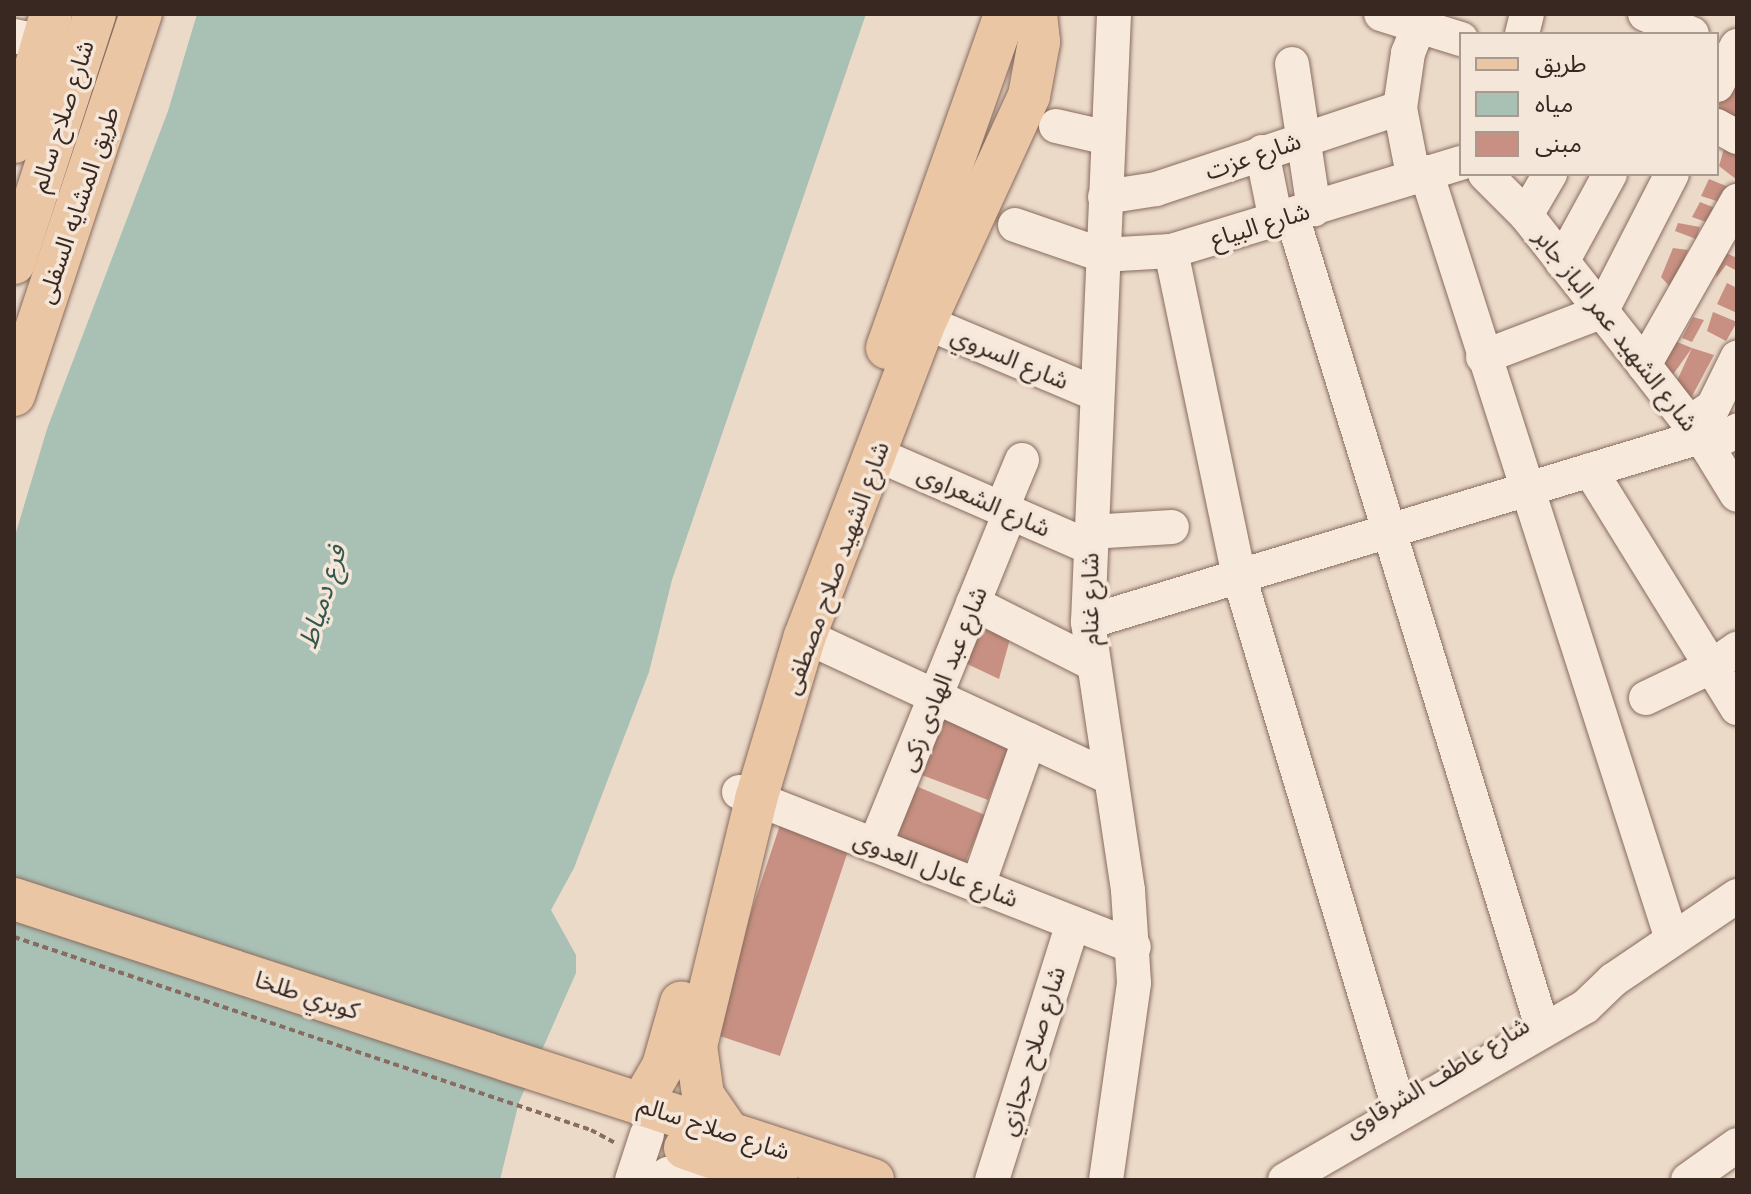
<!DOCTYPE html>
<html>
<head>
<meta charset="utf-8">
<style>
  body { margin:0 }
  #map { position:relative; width:1751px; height:1194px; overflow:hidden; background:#ecdac9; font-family:"Libre Baskerville","Noto Sans Arabic",serif }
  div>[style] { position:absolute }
  .water>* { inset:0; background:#a9c0b5 }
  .building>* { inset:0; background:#c79082 }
  .path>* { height:4px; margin-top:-2px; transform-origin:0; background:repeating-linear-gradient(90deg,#876c5f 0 6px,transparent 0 10px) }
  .roads { filter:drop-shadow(0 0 2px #876c5f) drop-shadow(0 0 2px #876c5f) }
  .minor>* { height:34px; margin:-17px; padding:0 17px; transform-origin:17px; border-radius:17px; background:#f7e9dc }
  .major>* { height:42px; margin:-21px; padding:0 21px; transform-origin:21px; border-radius:21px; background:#ebc6a4 }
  span { translate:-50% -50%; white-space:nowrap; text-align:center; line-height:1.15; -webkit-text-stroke:7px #f4e6d8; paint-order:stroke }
  .street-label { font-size:24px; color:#392821 }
  .water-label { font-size:26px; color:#32574d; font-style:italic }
  .frame { position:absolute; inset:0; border:16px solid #392821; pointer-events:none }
  .legend { position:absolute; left:1459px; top:32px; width:260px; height:144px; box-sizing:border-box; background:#f4e6d8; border:2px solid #a99a8f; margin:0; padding:10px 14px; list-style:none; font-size:24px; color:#392821 }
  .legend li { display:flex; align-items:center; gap:16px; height:40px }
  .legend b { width:40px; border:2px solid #a99a8f }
</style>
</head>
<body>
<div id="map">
  <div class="water">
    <i style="clip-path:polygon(197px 14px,866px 14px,672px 580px,649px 672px,574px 868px,551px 910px,576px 955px,576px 973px,519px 1102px,500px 1180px,14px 1180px,14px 539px,47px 429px,168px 111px)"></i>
  </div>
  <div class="building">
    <i style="clip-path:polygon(1737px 65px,1737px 116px,1732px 119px,1717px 108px)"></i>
    <i style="clip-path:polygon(1725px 145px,1737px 152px,1737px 180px,1719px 166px)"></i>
    <i style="clip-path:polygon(1709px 179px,1731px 188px,1723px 203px,1701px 196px)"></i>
    <i style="clip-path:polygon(1700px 202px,1715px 208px,1706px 222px,1692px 217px)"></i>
    <i style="clip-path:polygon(1678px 223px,1700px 227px,1696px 239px,1675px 231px)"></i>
    <i style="clip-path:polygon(1673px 248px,1688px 250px,1672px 289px,1661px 277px)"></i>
    <i style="clip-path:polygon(1720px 250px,1737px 258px,1737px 271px,1726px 265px,1716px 278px)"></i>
    <i style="clip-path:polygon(1727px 283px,1737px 288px,1737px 313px,1717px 304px)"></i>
    <i style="clip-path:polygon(1713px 312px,1737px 322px,1726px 341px,1707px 331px)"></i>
    <i style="clip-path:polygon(1693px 317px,1704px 320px,1692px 342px,1682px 338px)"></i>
    <i style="clip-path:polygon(1670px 339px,1692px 348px,1669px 380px,1655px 365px)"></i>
    <i style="clip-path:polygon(1692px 348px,1714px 355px,1691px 398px,1675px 385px)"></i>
    <i style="clip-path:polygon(984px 614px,1013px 628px,999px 679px,963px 662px)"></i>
    <i style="clip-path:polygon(947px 711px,1011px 742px,988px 800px,919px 774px)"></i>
    <i style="clip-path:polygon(916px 786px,985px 815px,961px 873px,892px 845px)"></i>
    <i style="clip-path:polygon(781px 822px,850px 845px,780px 1056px,711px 1033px)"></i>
  </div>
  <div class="path">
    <i style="left:14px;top:937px;width:608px;rotate:18.49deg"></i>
    <i style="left:591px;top:1130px;width:27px;rotate:28deg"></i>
  </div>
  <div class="roads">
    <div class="minor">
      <i style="left:1381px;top:14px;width:84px;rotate:17.4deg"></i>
      <i style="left:1645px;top:14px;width:51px;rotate:23.1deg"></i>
      <i style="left:1522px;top:34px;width:21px;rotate:-76deg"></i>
      <i style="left:14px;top:36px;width:30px;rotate:12deg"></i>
      <i style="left:1292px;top:64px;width:147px;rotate:81.4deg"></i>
      <i style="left:1717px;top:85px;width:44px;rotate:-62.9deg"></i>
      <i style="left:1056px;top:126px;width:53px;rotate:13deg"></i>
      <i style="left:1717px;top:126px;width:23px;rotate:29deg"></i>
      <i style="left:1262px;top:152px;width:70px;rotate:78.5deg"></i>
      <i style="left:1426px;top:172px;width:805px;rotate:72.22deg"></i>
      <i style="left:1485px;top:174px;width:58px;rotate:45deg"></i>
      <i style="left:1526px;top:215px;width:191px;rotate:51.8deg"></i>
      <i style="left:1644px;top:365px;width:103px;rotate:52.1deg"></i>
      <i style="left:1707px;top:446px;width:57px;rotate:58.5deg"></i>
      <i style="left:1413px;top:175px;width:68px;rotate:-101deg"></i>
      <i style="left:1400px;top:108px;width:56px;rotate:-81.7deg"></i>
      <i style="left:1408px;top:53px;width:29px;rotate:-68deg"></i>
      <i style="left:1105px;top:197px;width:52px;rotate:-8.9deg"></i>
      <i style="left:1156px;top:189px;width:257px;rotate:-18.4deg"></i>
      <i style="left:1526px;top:215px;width:48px;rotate:-59.7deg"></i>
      <i style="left:1292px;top:216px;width:838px;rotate:72.86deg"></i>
      <i style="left:1015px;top:225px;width:92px;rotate:19deg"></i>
      <i style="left:1102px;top:255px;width:69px;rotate:-3.3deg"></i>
      <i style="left:1171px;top:251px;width:303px;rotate:-16.9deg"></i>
      <i style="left:1171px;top:251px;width:332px;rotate:78.2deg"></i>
      <i style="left:1239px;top:576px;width:548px;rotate:73.25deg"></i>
      <i style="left:1562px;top:262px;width:100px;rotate:-61.4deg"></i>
      <i style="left:925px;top:322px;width:186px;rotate:22.8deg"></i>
      <i style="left:1483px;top:357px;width:126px;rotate:-20.9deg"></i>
      <i style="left:1601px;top:312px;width:155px;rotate:-62.8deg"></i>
      <i style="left:1644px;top:365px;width:189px;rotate:-60.4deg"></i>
      <i style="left:1689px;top:423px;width:29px;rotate:-34deg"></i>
      <i style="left:1713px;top:407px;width:55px;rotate:-63.9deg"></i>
      <i style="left:1707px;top:446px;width:34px;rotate:-27deg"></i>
      <i style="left:878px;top:455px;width:231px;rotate:23.5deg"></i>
      <i style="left:1590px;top:470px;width:280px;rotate:58.3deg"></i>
      <i style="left:1002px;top:508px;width:52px;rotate:-67.4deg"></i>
      <i style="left:1090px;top:532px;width:82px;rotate:-3.5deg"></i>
      <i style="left:973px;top:603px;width:131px;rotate:26.8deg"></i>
      <i style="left:1088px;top:622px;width:639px;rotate:-16.82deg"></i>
      <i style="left:805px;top:636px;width:337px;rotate:24.9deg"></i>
      <i style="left:1646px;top:698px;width:72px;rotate:-25.5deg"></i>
      <i style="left:1711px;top:667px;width:32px;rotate:-35deg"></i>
      <i style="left:739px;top:792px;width:424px;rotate:21.4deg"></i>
      <i style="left:875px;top:845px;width:359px;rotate:-67.9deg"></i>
      <i style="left:978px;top:885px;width:154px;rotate:-70.6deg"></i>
      <i style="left:632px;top:1180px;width:48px;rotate:-71.9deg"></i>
      <i style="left:658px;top:1180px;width:12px;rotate:-31deg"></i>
      <i style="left:668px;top:1174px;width:29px;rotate:12deg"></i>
      <i style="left:992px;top:1180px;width:269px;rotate:-72.5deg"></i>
      <i style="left:1106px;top:1180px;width:199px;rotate:-81.9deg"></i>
      <i style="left:1134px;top:983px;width:93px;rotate:-93.7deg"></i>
      <i style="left:1128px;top:890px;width:271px;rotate:-98.5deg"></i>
      <i style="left:1088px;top:622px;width:609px;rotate:-87.55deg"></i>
      <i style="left:1285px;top:1180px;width:346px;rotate:-30deg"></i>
      <i style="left:1585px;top:1007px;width:39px;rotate:-44deg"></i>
      <i style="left:1613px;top:980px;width:150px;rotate:-34.1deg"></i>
      <i style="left:1688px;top:1180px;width:60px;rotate:-35.5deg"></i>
    </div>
    <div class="major">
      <i style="left:14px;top:142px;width:133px;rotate:-73.9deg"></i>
      <i style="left:14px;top:263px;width:262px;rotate:-72deg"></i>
      <i style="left:887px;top:348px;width:354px;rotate:-70.5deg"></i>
      <i style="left:14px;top:395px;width:402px;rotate:-71.6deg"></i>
      <i style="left:14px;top:899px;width:904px;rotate:18.11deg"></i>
      <i style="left:641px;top:1104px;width:44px;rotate:-59.9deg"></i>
      <i style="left:663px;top:1066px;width:66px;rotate:-74.1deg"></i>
      <i style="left:729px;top:1133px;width:46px;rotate:-124.4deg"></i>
      <i style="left:703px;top:1095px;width:49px;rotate:-98.1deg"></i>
      <i style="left:696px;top:1046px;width:254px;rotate:-76.3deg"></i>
      <i style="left:756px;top:799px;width:170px;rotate:-73.3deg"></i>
      <i style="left:805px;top:636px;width:336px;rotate:-69.1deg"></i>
      <i style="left:925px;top:322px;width:249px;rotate:-65.3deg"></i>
      <i style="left:1029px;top:96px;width:55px;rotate:-79.5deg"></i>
      <i style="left:1039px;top:42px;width:28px;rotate:-96deg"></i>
      <i style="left:685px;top:1148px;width:97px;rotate:19.2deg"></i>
    </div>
  </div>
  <div class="street-label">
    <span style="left:62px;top:116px;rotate:-72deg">شارع صلاح سالم</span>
    <span style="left:1253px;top:156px;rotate:-19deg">شارع عزت</span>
    <span style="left:78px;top:205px;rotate:-71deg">طريق المشايه السفلى</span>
    <span style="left:1260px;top:225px;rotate:-17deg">شارع البياع</span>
    <span style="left:1616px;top:330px;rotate:52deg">شارع الشهيد عمر الباز جابر</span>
    <span style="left:1010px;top:358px;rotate:23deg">شارع السروي</span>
    <span style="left:984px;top:501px;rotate:24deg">شارع الشعراوى</span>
    <span style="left:836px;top:568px;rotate:-70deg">شارع الشهيد صلاح مصطفى</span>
    <span style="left:1090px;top:599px;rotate:-90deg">شارع غنام</span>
    <span style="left:943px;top:679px;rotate:-68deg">شارع عبد الهادى زكى</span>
    <span style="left:936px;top:869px;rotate:21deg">شارع عادل العدوى</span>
    <span style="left:307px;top:995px;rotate:18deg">كوبري طلخا</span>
    <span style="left:1032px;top:1051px;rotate:-73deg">شارع صلاح حجازي</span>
    <span style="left:1437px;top:1077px;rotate:-31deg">شارع عاطف الشرقاوى</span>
    <span style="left:714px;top:1128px;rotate:18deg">شارع صلاح سالم</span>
  </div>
  <div class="water-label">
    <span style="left:323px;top:597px;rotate:-73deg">فرع دمياط</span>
  </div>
  <div class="frame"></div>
  <ul class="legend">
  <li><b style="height:10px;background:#ebc6a4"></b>طريق</li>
  <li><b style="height:22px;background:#a9c0b5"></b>مياه</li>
  <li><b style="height:22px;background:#c79082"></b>مبنى</li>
  </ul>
</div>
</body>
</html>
